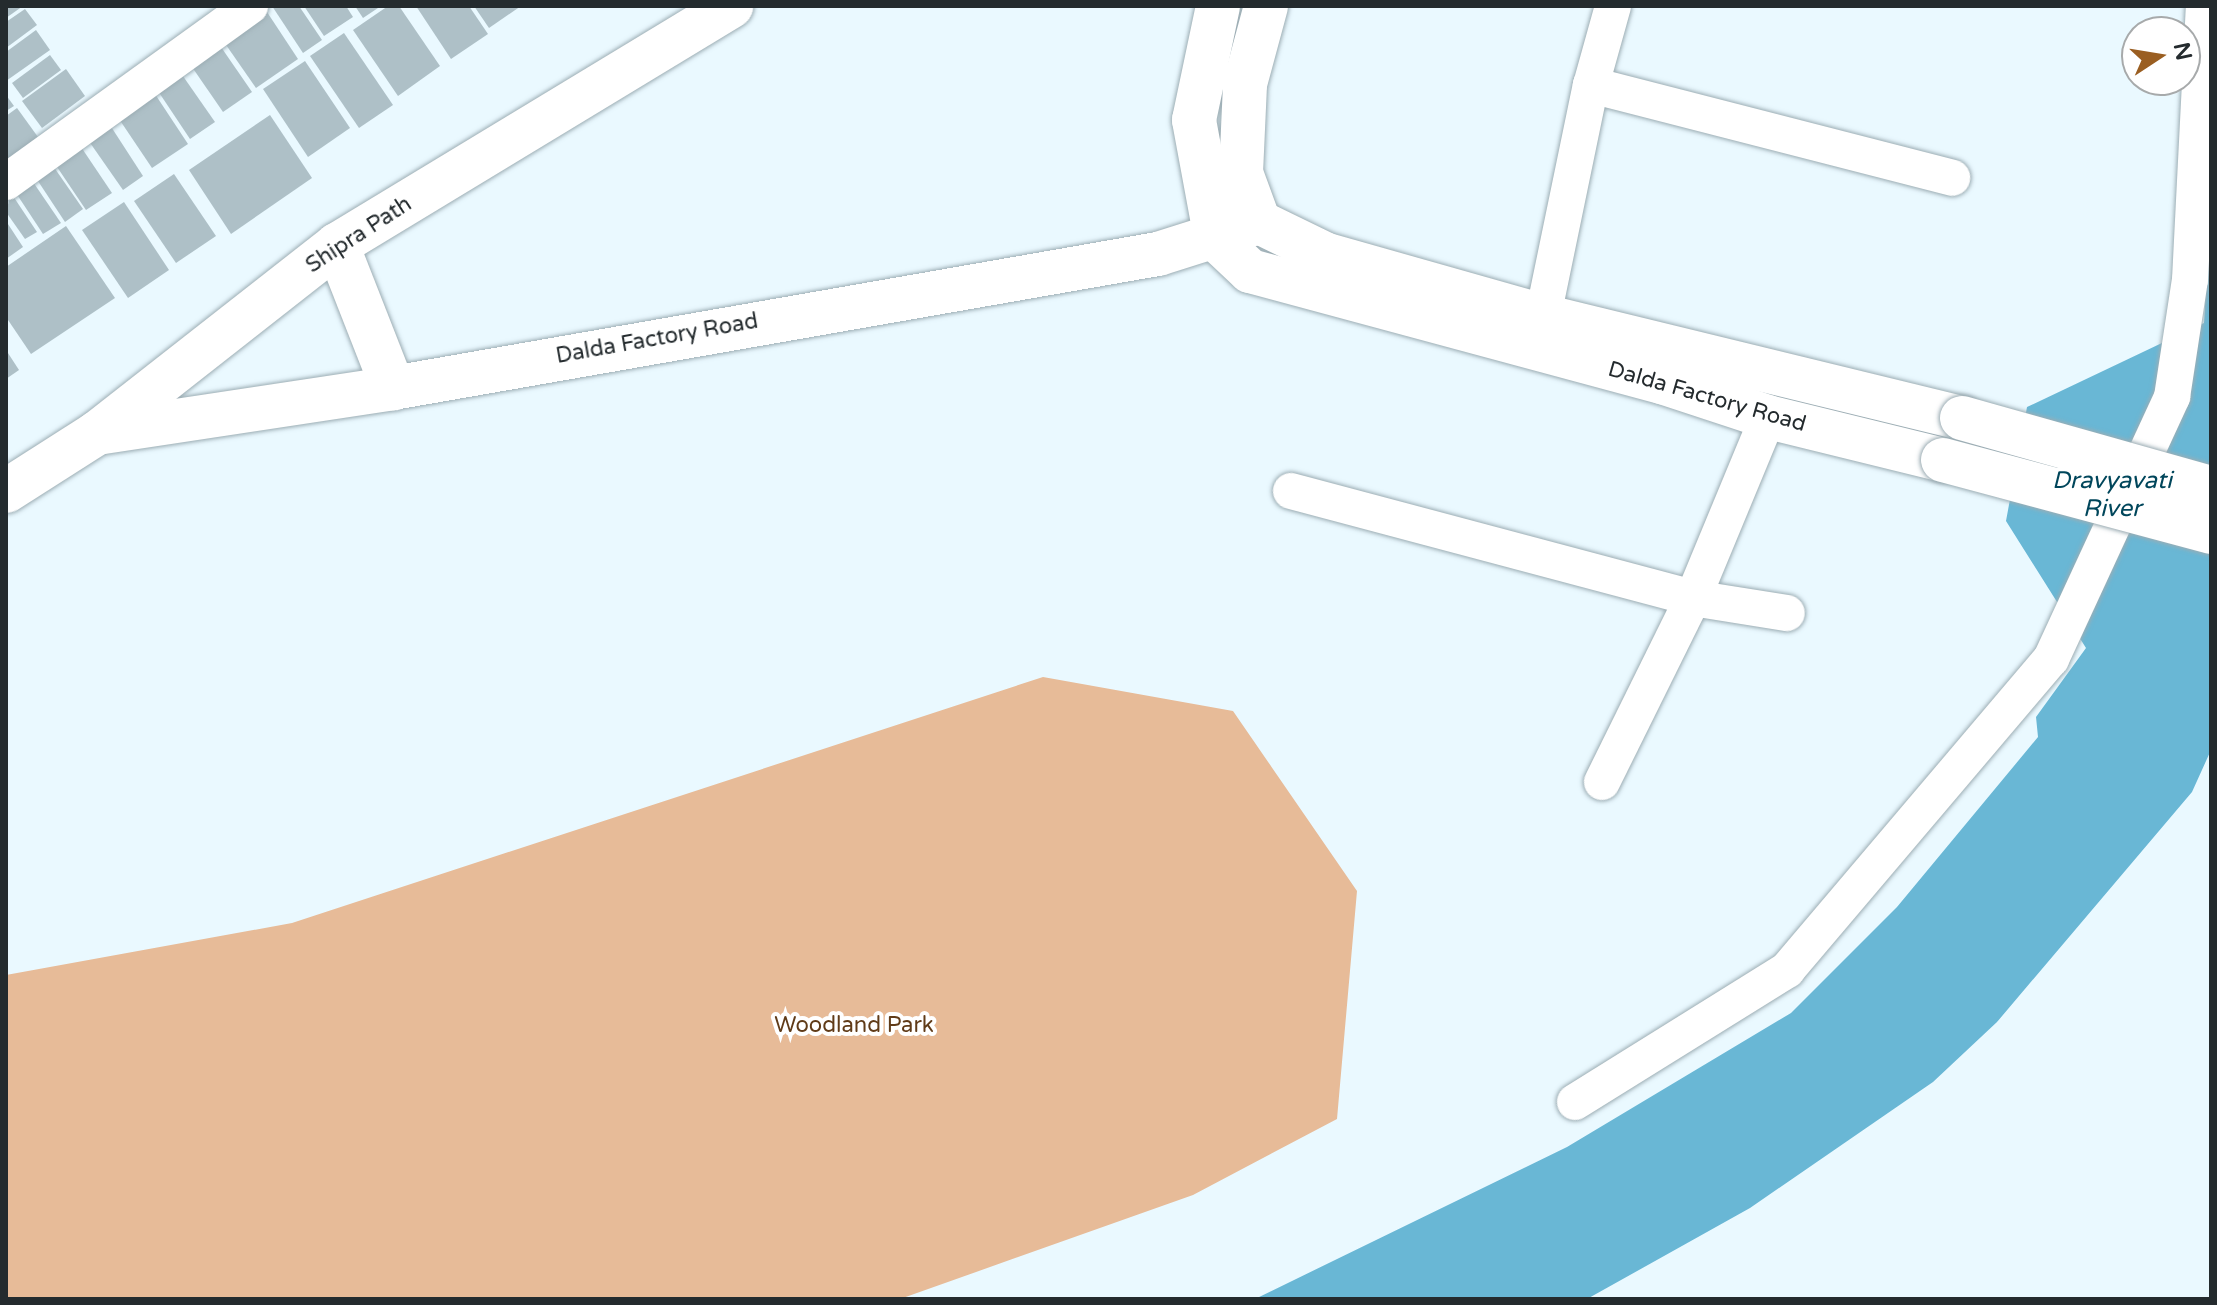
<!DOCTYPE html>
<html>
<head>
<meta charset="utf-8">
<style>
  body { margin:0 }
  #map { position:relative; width:2217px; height:1305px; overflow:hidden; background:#eaf9ff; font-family:"Varela Round",sans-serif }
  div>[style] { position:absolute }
  .green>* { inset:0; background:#e7bb98 }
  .water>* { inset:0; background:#69b7d5 }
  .building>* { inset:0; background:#aec0c7 }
  .roads { filter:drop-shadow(0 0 2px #9cadb4) drop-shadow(0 0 2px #9cadb4) }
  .street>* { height:36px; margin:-18px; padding:0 18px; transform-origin:18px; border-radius:18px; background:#fff }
  .secondary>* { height:44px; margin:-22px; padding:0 22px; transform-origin:22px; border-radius:22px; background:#fff }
  .bridges { filter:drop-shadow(0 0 2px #9cadb4) drop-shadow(0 0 2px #9cadb4) }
  .secondary-bridge>* { height:44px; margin:-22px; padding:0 22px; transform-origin:22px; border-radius:22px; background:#fff }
  span { translate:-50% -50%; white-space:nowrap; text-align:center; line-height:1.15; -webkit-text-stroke:8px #fff; paint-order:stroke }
  .street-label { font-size:22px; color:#242b2e }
  .park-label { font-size:22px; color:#603b18 }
  .water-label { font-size:24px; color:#00465b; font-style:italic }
  .frame { position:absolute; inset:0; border:8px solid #242b2e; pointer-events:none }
  .north { position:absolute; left:2121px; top:16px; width:80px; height:80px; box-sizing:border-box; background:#fff; border:2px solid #a7aaab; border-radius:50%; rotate:78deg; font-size:22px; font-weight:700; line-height:32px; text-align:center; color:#242b2e }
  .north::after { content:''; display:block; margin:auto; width:28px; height:36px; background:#9a5e21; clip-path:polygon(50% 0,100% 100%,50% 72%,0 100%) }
</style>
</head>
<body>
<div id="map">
  <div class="green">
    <i style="clip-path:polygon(1043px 677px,1233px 711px,1357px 891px,1337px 1119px,1193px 1195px,900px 1299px,6px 1299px,6px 975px,292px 923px)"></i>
  </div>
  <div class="water">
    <i style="clip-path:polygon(2211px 200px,2211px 750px,2192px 792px,1997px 1022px,1933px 1082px,1750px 1208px,1587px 1299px,1255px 1299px,1567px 1147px,1791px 1013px,1897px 907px,2038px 737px,2036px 717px,2086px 648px,2006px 521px,2027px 407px,2204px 323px)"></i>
  </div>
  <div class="building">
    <i style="clip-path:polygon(6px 6px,23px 6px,6px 18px)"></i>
    <i style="clip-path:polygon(272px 6px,299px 6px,322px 40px,303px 53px)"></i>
    <i style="clip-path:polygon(304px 6px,346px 6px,353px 17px,324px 36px)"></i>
    <i style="clip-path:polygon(355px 6px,381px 6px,363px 18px)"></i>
    <i style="clip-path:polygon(388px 6px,399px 6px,440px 66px,398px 96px,353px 30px)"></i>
    <i style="clip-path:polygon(416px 6px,469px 6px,488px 34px,451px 59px)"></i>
    <i style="clip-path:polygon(474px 6px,521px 6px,489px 28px)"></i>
    <i style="clip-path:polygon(25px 9px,37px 25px,6px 48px,6px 22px)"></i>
    <i style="clip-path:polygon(267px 12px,298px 59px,256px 88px,224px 42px)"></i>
    <i style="clip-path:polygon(36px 30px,50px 50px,6px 81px,6px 52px)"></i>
    <i style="clip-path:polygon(344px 33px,393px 105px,359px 128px,310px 56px)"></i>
    <i style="clip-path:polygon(221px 47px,252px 92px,223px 112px,192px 67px)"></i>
    <i style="clip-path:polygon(50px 55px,61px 70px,23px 98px,12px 83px)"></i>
    <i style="clip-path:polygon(305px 61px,350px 128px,308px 157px,263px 89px)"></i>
    <i style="clip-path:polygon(66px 69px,85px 96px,42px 128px,22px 101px)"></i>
    <i style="clip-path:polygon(178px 69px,215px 122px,190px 139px,154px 85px)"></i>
    <i style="clip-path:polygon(151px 88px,188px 144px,152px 168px,115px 113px)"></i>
    <i style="clip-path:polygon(6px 95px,14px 106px,6px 111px)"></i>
    <i style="clip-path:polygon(17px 108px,38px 137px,6px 160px,6px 116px)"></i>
    <i style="clip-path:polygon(270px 115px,312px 178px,231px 234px,189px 170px)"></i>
    <i style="clip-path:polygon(108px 122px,143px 176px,123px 190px,86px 137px)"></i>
    <i style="clip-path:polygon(77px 141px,112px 193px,86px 210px,51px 158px)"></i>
    <i style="clip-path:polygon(51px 163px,83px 209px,65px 222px,34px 175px)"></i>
    <i style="clip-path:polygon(174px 174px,216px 236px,176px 263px,134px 201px)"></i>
    <i style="clip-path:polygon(31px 179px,61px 223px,43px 234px,14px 190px)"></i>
    <i style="clip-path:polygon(11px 193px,37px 232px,25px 239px,6px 212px)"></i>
    <i style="clip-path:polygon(124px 202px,169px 270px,128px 298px,82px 230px)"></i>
    <i style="clip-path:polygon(6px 221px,23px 247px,6px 259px)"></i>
    <i style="clip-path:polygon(66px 226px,115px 298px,31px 354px,6px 317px,6px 267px)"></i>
    <i style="clip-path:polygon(6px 350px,19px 370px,6px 379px)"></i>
  </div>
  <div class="roads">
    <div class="street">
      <i style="left:1591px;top:85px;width:373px;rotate:14.4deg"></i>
      <i style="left:6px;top:182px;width:301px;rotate:-35.8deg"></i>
      <i style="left:1543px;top:316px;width:236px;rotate:-78.3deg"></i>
      <i style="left:1591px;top:85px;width:82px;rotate:-74.4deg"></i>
      <i style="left:1291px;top:491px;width:416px;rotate:14.9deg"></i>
      <i style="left:1693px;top:598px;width:95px;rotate:9.1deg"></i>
      <i style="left:1602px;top:782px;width:205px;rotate:-63.7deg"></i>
      <i style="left:1693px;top:598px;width:196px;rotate:-67.5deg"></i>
      <i style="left:1575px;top:1102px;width:250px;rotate:-31.9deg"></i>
      <i style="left:1787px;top:970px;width:408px;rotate:-49.7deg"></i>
      <i style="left:2051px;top:659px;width:289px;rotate:-65.2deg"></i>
      <i style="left:2172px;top:397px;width:118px;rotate:-81.3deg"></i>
      <i style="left:2190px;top:280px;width:274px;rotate:-87.1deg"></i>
    </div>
    <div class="secondary">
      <i style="left:1259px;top:222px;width:52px;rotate:-110.2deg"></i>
      <i style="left:1241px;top:173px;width:89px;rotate:-87.4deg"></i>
      <i style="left:1245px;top:84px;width:81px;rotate:-74.9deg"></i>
      <i style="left:1216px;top:239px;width:47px;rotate:43.3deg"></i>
      <i style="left:1250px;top:271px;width:427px;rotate:15.1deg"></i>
      <i style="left:1662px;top:382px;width:112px;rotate:18.3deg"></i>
      <i style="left:1768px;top:417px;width:180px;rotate:13.8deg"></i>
      <i style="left:1216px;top:239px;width:121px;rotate:-100.5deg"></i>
      <i style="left:1194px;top:120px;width:116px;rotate:-78.1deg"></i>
      <i style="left:337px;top:245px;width:154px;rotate:68.6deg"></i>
      <i style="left:97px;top:433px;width:299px;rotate:-8.6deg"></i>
      <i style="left:393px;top:388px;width:777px;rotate:-9.94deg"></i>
      <i style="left:1158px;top:254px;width:106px;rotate:-17.6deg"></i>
      <i style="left:1259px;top:222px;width:76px;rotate:25.9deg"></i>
      <i style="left:1327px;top:255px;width:224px;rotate:15.8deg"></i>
      <i style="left:1543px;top:316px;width:431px;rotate:13.7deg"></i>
      <i style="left:6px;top:491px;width:108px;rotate:-32.5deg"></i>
      <i style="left:97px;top:433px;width:305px;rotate:-38.1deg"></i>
      <i style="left:337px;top:245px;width:461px;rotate:-31.2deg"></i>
    </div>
  </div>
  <div class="bridges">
    <div class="secondary-bridge">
      <i style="left:1962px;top:418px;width:259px;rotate:15.7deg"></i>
      <i style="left:1943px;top:460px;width:278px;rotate:15deg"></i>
    </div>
  </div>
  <div class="street-label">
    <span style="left:359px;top:235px;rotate:-33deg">Shipra Path</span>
    <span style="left:657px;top:339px;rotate:-10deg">Dalda Factory Road</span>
    <span style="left:1707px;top:397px;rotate:16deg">Dalda Factory Road</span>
  </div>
  <div class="park-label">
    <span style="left:854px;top:1026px">Woodland Park</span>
  </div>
  <div class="water-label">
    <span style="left:2112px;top:495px">Dravyavati<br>River</span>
  </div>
  <div class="frame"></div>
  <div class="north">N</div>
</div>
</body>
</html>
